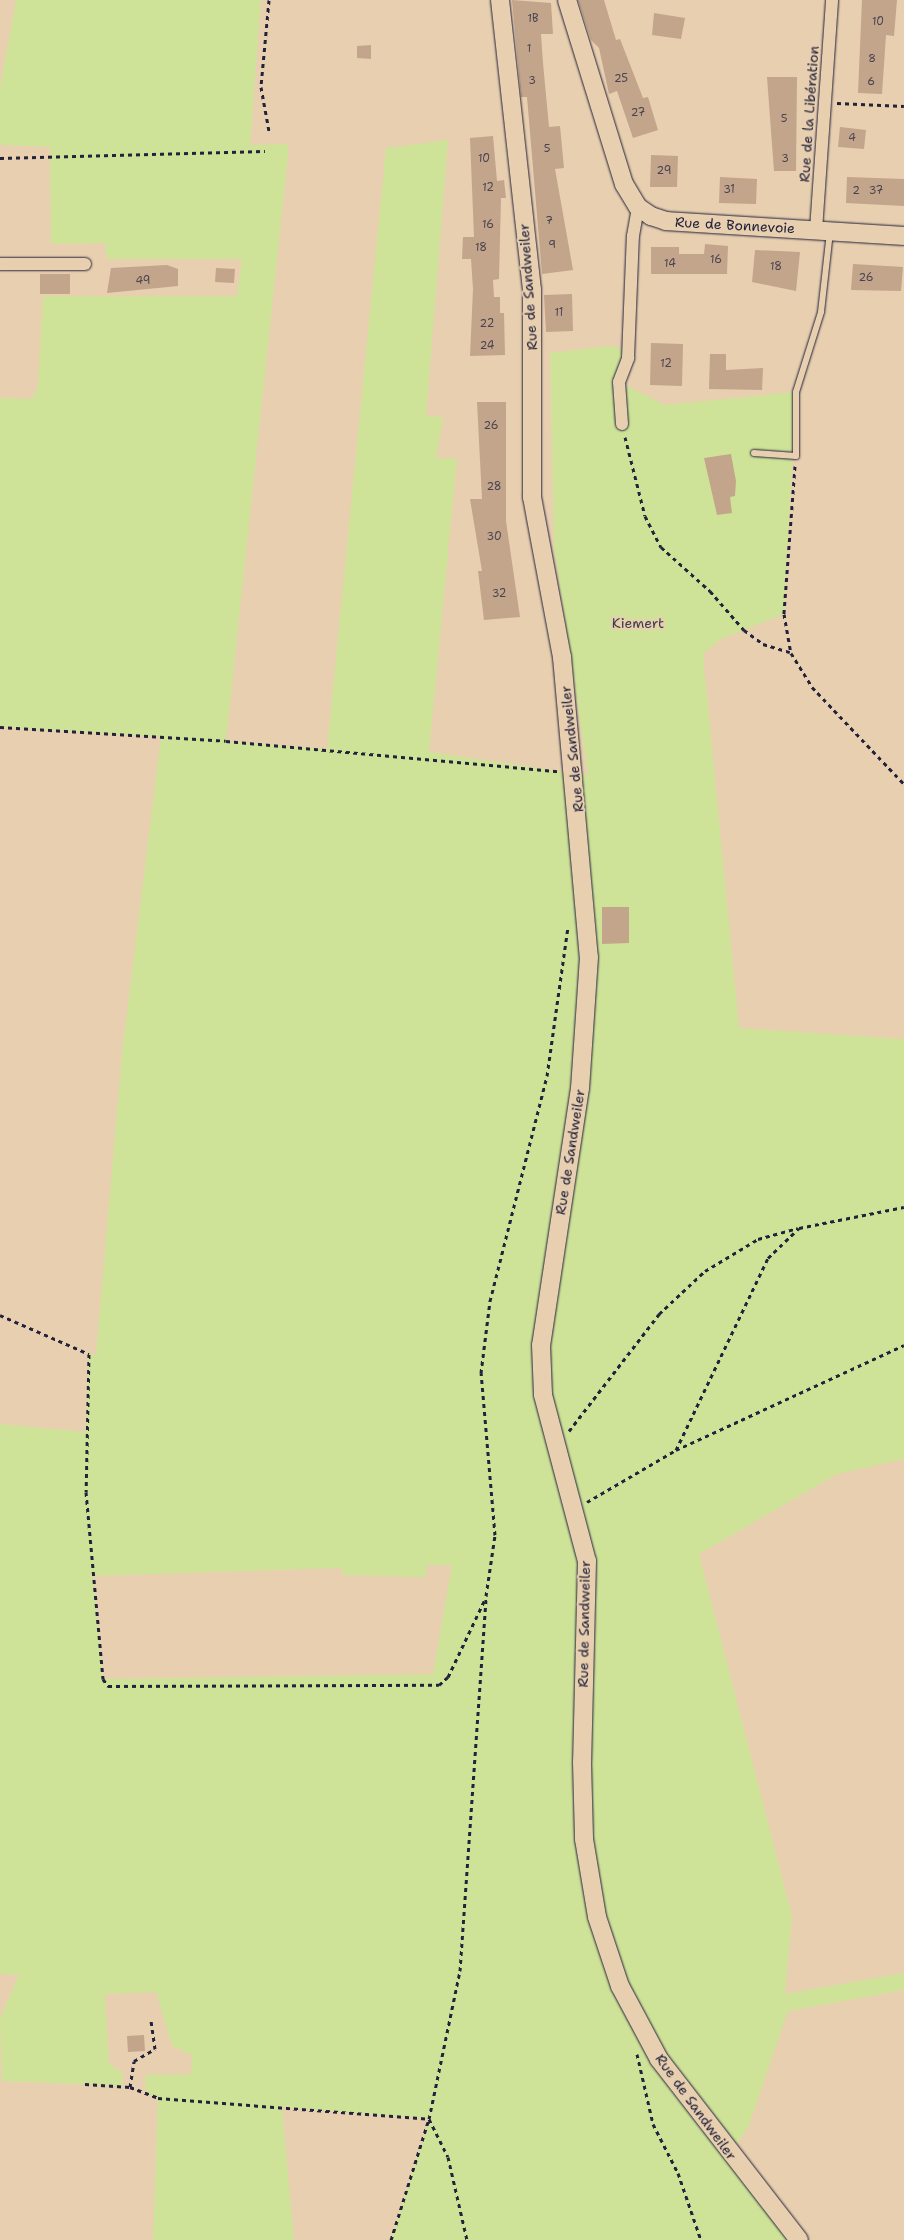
<!DOCTYPE html>
<html>
<head>
<meta charset="utf-8">
<style>
  body { margin:0 }
  #map { position:relative; width:904px; height:2240px; overflow:hidden; background:#e8cfb0; font-family:"Shantell Sans",sans-serif }
  div>[style] { position:absolute }
  .green>* { inset:0; background:#cfe398 }
  .building>* { inset:0; background:#c2a58b }
  .path>* { height:3px; margin-top:-1.5px; transform-origin:0; background:repeating-linear-gradient(90deg,#22223b 0 4px,transparent 0 8px) }
  .roads { filter:drop-shadow(0 0 1px #22223b) drop-shadow(0 0 1px #22223b) }
  .lane>* { height:6px; margin:-3px; padding:0 3px; transform-origin:3px; border-radius:3px; background:#e8cfb0 }
  .street>* { height:12px; margin:-6px; padding:0 6px; transform-origin:6px; border-radius:6px; background:#e8cfb0 }
  .secondary>* { height:18px; margin:-9px; padding:0 9px; transform-origin:9px; border-radius:9px; background:#e8cfb0 }
  span { translate:-50% -50%; white-space:nowrap; text-align:center; line-height:1.15; -webkit-text-stroke:4px #e8cfb0; paint-order:stroke }
  .number-label { font-size:11px; color:#4a434f }
  .number-label span { -webkit-text-stroke-width:0 }
  .street-label { font-size:14px; color:#22223b }
  .park-label { font-size:14px; color:#3c3f49 }
</style>
</head>
<body>
<div id="map">
  <div class="green">
    <i style="clip-path:polygon(evenodd,16px 0,261px 0,250px 145px,288px 144px,288px 155px,226px 741px,327px 749px,386px 148px,448px 140px,426px 416px,443px 417px,436px 458px,457px 458px,429px 752px,588px 775px,554px 546px,550px 353px,610px 346px,627px 350px,619px 382px,665px 405px,796px 392px,784px 614px,721px 639px,703px 654px,739px 1028px,904px 1039px,904px 1459px,837px 1474px,699px 1554px,792px 1916px,785px 1994px,904px 1973px,904px 1990px,788px 2011px,749px 2125px,736px 2146px,791px 2240px,391px 2240px,429px 2119px,282px 2107px,294px 2240px,153px 2240px,158px 2098px,146px 2093px,145px 2075px,191px 2074px,192px 2055px,172px 2046px,156px 1992px,105px 1994px,109px 2064px,123px 2073px,122px 2086px,2px 2081px,0 2018px,19px 1975px,0 1974px,0 1424px,86px 1432px,89px 1354px,96px 1355px,122px 1053px,161px 737px,0 727px,0 398px,32px 399px,38px 387px,43px 296px,237px 296px,242px 259px,107px 259px,105px 243px,51px 244px,50px 147px,0 145px,0 88px,16px 0,427px 1565px,452px 1565px,433px 1674px,103px 1679px,93px 1576px,341px 1568px,343px 1575px,425px 1577px,427px 1565px)"></i>
  </div>
  <div class="building">
    <i style="clip-path:polygon(512px 0,551px 3px,553px 34px,541px 34px,543px 63px,549px 127px,560px 126px,564px 168px,555px 169px,573px 270px,542px 274px,527px 97px,521px 97px)"></i>
    <i style="clip-path:polygon(578px 0,604px 0,616px 40px,620px 39px,643px 98px,648px 97px,658px 130px,633px 138px,617px 91px,609px 94px,599px 48px,591px 40px)"></i>
    <i style="clip-path:polygon(862px 0,897px 0,894px 36px,886px 35px,882px 94px,858px 93px)"></i>
    <i style="clip-path:polygon(654px 13px,685px 18px,681px 39px,652px 35px)"></i>
    <i style="clip-path:polygon(371px 45px,371px 59px,357px 58px,357px 46px)"></i>
    <i style="clip-path:polygon(767px 77px,797px 77px,796px 171px,774px 171px)"></i>
    <i style="clip-path:polygon(840px 127px,866px 130px,864px 149px,838px 147px)"></i>
    <i style="clip-path:polygon(493px 136px,497px 181px,504px 180px,506px 198px,501px 198px,499px 279px,493px 280px,494px 297px,500px 297px,500px 313px,504px 313px,505px 355px,470px 356px,473px 289px,471px 259px,462px 259px,463px 237px,474px 237px,470px 138px)"></i>
    <i style="clip-path:polygon(651px 155px,678px 156px,677px 187px,650px 187px)"></i>
    <i style="clip-path:polygon(720px 177px,757px 179px,756px 204px,719px 203px)"></i>
    <i style="clip-path:polygon(847px 177px,904px 179px,904px 206px,846px 203px)"></i>
    <i style="clip-path:polygon(705px 244px,728px 246px,727px 274px,651px 274px,651px 247px,679px 247px,679px 254px,704px 254px)"></i>
    <i style="clip-path:polygon(755px 250px,800px 252px,796px 291px,752px 282px)"></i>
    <i style="clip-path:polygon(853px 264px,903px 267px,901px 291px,851px 290px)"></i>
    <i style="clip-path:polygon(167px 265px,178px 269px,178px 286px,107px 293px,111px 268px)"></i>
    <i style="clip-path:polygon(216px 268px,235px 269px,234px 283px,215px 282px)"></i>
    <i style="clip-path:polygon(40px 274px,70px 274px,70px 294px,40px 294px)"></i>
    <i style="clip-path:polygon(572px 294px,573px 331px,546px 332px,544px 295px)"></i>
    <i style="clip-path:polygon(651px 343px,683px 344px,682px 386px,650px 385px)"></i>
    <i style="clip-path:polygon(710px 354px,726px 354px,726px 370px,763px 368px,762px 390px,709px 389px)"></i>
    <i style="clip-path:polygon(477px 402px,506px 402px,506px 521px,520px 617px,484px 620px,478px 571px,482px 571px,470px 499px,482px 499px)"></i>
    <i style="clip-path:polygon(731px 454px,736px 481px,735px 496px,730px 497px,732px 513px,717px 515px,704px 458px)"></i>
    <i style="clip-path:polygon(602px 907px,629px 907px,629px 943px,602px 944px)"></i>
    <i style="clip-path:polygon(144px 2035px,145px 2051px,128px 2052px,127px 2036px)"></i>
  </div>
  <div class="path">
    <i style="left:269px;top:0;width:87px;rotate:95.3deg"></i>
    <i style="left:261px;top:87px;width:45px;rotate:79.7deg"></i>
    <i style="left:837px;top:103px;width:67px;rotate:2.6deg"></i>
    <i style="left:0;top:158px;width:265px;rotate:-1.5deg"></i>
    <i style="left:625px;top:437px;width:81px;rotate:75.8deg"></i>
    <i style="left:645px;top:516px;width:35px;rotate:63deg"></i>
    <i style="left:661px;top:547px;width:66px;rotate:41.9deg"></i>
    <i style="left:710px;top:591px;width:52px;rotate:48.9deg"></i>
    <i style="left:744px;top:630px;width:24px;rotate:36deg"></i>
    <i style="left:763px;top:644px;width:28px;rotate:17deg"></i>
    <i style="left:795px;top:466px;width:148px;rotate:94.3deg"></i>
    <i style="left:784px;top:614px;width:40px;rotate:80deg"></i>
    <i style="left:791px;top:653px;width:40px;rotate:58deg"></i>
    <i style="left:812px;top:687px;width:134px;rotate:46.5deg"></i>
    <i style="left:0;top:727px;width:226px;rotate:3.5deg"></i>
    <i style="left:226px;top:741px;width:333px;rotate:5.2deg"></i>
    <i style="left:0;top:1315px;width:97px;rotate:23.7deg"></i>
    <i style="left:89px;top:1354px;width:138px;rotate:91.2deg"></i>
    <i style="left:86px;top:1492px;width:188px;rotate:84.8deg"></i>
    <i style="left:103px;top:1679px;width:9px;rotate:54deg"></i>
    <i style="left:108px;top:1686px;width:331px;rotate:-0.2deg"></i>
    <i style="left:439px;top:1685px;width:12px;rotate:-42deg"></i>
    <i style="left:448px;top:1677px;width:86px;rotate:-64.6deg"></i>
    <i style="left:569px;top:1431px;width:148px;rotate:-52.4deg"></i>
    <i style="left:659px;top:1314px;width:63px;rotate:-43.1deg"></i>
    <i style="left:705px;top:1271px;width:62px;rotate:-31.1deg"></i>
    <i style="left:758px;top:1239px;width:41px;rotate:-15.4deg"></i>
    <i style="left:676px;top:1450px;width:213px;rotate:-64.4deg"></i>
    <i style="left:768px;top:1258px;width:43px;rotate:-44.1deg"></i>
    <i style="left:799px;top:1228px;width:107px;rotate:-11.3deg"></i>
    <i style="left:587px;top:1502px;width:103px;rotate:-30.3deg"></i>
    <i style="left:676px;top:1450px;width:251px;rotate:-24.7deg"></i>
    <i style="left:637px;top:2054px;width:72px;rotate:77.1deg"></i>
    <i style="left:653px;top:2124px;width:55px;rotate:63deg"></i>
    <i style="left:678px;top:2173px;width:71px;rotate:71.1deg"></i>
    <i style="left:85px;top:2084px;width:45px;rotate:3.8deg"></i>
    <i style="left:130px;top:2087px;width:30px;rotate:21deg"></i>
    <i style="left:158px;top:2098px;width:272px;rotate:4.4deg"></i>
    <i style="left:429px;top:2119px;width:151px;rotate:-78.2deg"></i>
    <i style="left:460px;top:1971px;width:376px;rotate:-86deg"></i>
    <i style="left:486px;top:1596px;width:62px;rotate:-81.6deg"></i>
    <i style="left:495px;top:1535px;width:163px;rotate:-94.9deg"></i>
    <i style="left:481px;top:1373px;width:73px;rotate:-82.9deg"></i>
    <i style="left:490px;top:1301px;width:232px;rotate:-75.8deg"></i>
    <i style="left:547px;top:1076px;width:150px;rotate:-82deg"></i>
    <i style="left:130px;top:2087px;width:26px;rotate:-81deg"></i>
    <i style="left:134px;top:2061px;width:24px;rotate:-30deg"></i>
    <i style="left:155px;top:2049px;width:29px;rotate:-98deg"></i>
    <i style="left:429px;top:2119px;width:42px;rotate:63.4deg"></i>
    <i style="left:448px;top:2157px;width:85px;rotate:77.1deg"></i>
    <i style="left:391px;top:2240px;width:127px;rotate:-72.6deg"></i>
  </div>
  <div class="roads">
    <div class="lane">
      <i style="left:754px;top:453px;width:42px;rotate:4.1deg"></i>
      <i style="left:796px;top:456px;width:64px;rotate:-90deg"></i>
      <i style="left:796px;top:392px;width:84px;rotate:-72.6deg"></i>
      <i style="left:821px;top:312px;width:81px;rotate:-83.6deg"></i>
    </div>
    <div class="street">
      <i style="left:816px;top:230px;width:231px;rotate:-86deg"></i>
      <i style="left:0;top:264px;width:85px"></i>
      <i style="left:622px;top:424px;width:42px;rotate:-94.1deg"></i>
      <i style="left:619px;top:382px;width:26px;rotate:-69deg"></i>
      <i style="left:628px;top:358px;width:122px;rotate:-87.7deg"></i>
      <i style="left:633px;top:236px;width:29px;rotate:-80deg"></i>
    </div>
    <div class="secondary">
      <i style="left:500px;top:0;width:292px;rotate:83.7deg"></i>
      <i style="left:532px;top:290px;width:207px;rotate:90deg"></i>
      <i style="left:532px;top:497px;width:163px;rotate:79.4deg"></i>
      <i style="left:562px;top:657px;width:301px;rotate:84.9deg"></i>
      <i style="left:589px;top:957px;width:131px;rotate:93.9deg"></i>
      <i style="left:580px;top:1088px;width:260px;rotate:98.6deg"></i>
      <i style="left:541px;top:1345px;width:50px;rotate:87.7deg"></i>
      <i style="left:543px;top:1395px;width:172px;rotate:75.2deg"></i>
      <i style="left:587px;top:1561px;width:201px;rotate:91.4deg"></i>
      <i style="left:582px;top:1762px;width:77px;rotate:88.5deg"></i>
      <i style="left:584px;top:1839px;width:79px;rotate:80.5deg"></i>
      <i style="left:597px;top:1917px;width:73px;rotate:71.6deg"></i>
      <i style="left:620px;top:1986px;width:83px;rotate:61.9deg"></i>
      <i style="left:659px;top:2059px;width:229px;rotate:52.3deg"></i>
      <i style="left:567px;top:0;width:193px;rotate:72.8deg"></i>
      <i style="left:624px;top:184px;width:27px;rotate:59deg"></i>
      <i style="left:638px;top:207px;width:16px;rotate:35deg"></i>
      <i style="left:651px;top:216px;width:16px;rotate:18deg"></i>
      <i style="left:666px;top:221px;width:238px;rotate:3.6deg"></i>
    </div>
  </div>
  <div class="number-label">
    <span style="left:533px;top:19px">1B</span>
    <span style="left:878px;top:22px">10</span>
    <span style="left:529px;top:49px">1</span>
    <span style="left:872px;top:59px">8</span>
    <span style="left:621px;top:79px">25</span>
    <span style="left:532px;top:81px">3</span>
    <span style="left:871px;top:82px">6</span>
    <span style="left:638px;top:113px">27</span>
    <span style="left:784px;top:119px">5</span>
    <span style="left:852px;top:138px">4</span>
    <span style="left:547px;top:149px">5</span>
    <span style="left:484px;top:159px">10</span>
    <span style="left:785px;top:159px">3</span>
    <span style="left:664px;top:171px">29</span>
    <span style="left:488px;top:188px">12</span>
    <span style="left:729px;top:190px">31</span>
    <span style="left:856px;top:191px">2</span>
    <span style="left:876px;top:191px">37</span>
    <span style="left:549px;top:221px">7</span>
    <span style="left:488px;top:225px">16</span>
    <span style="left:552px;top:245px">9</span>
    <span style="left:481px;top:248px">18</span>
    <span style="left:716px;top:260px">16</span>
    <span style="left:670px;top:264px">14</span>
    <span style="left:776px;top:267px">18</span>
    <span style="left:866px;top:278px">26</span>
    <span style="left:143px;top:281px">49</span>
    <span style="left:559px;top:313px">11</span>
    <span style="left:487px;top:324px">22</span>
    <span style="left:487px;top:346px">24</span>
    <span style="left:666px;top:364px">12</span>
    <span style="left:491px;top:426px">26</span>
    <span style="left:494px;top:487px">28</span>
    <span style="left:494px;top:537px">30</span>
    <span style="left:499px;top:594px">32</span>
  </div>
  <div class="street-label">
    <span style="left:809px;top:114px;rotate:-86deg">Rue de la Libération</span>
    <span style="left:735px;top:225px;rotate:3deg">Rue de Bonnevoie</span>
    <span style="left:528px;top:287px;rotate:-94deg">Rue de Sandweiler</span>
    <span style="left:572px;top:749px;rotate:-96deg">Rue de Sandweiler</span>
    <span style="left:570px;top:1152px;rotate:-81deg">Rue de Sandweiler</span>
    <span style="left:584px;top:1624px;rotate:-89deg">Rue de Sandweiler</span>
    <span style="left:696px;top:2107px;rotate:54deg">Rue de Sandweiler</span>
  </div>
  <div class="park-label">
    <span style="left:638px;top:623px">Kiemert</span>
  </div>
</div>
</body>
</html>
